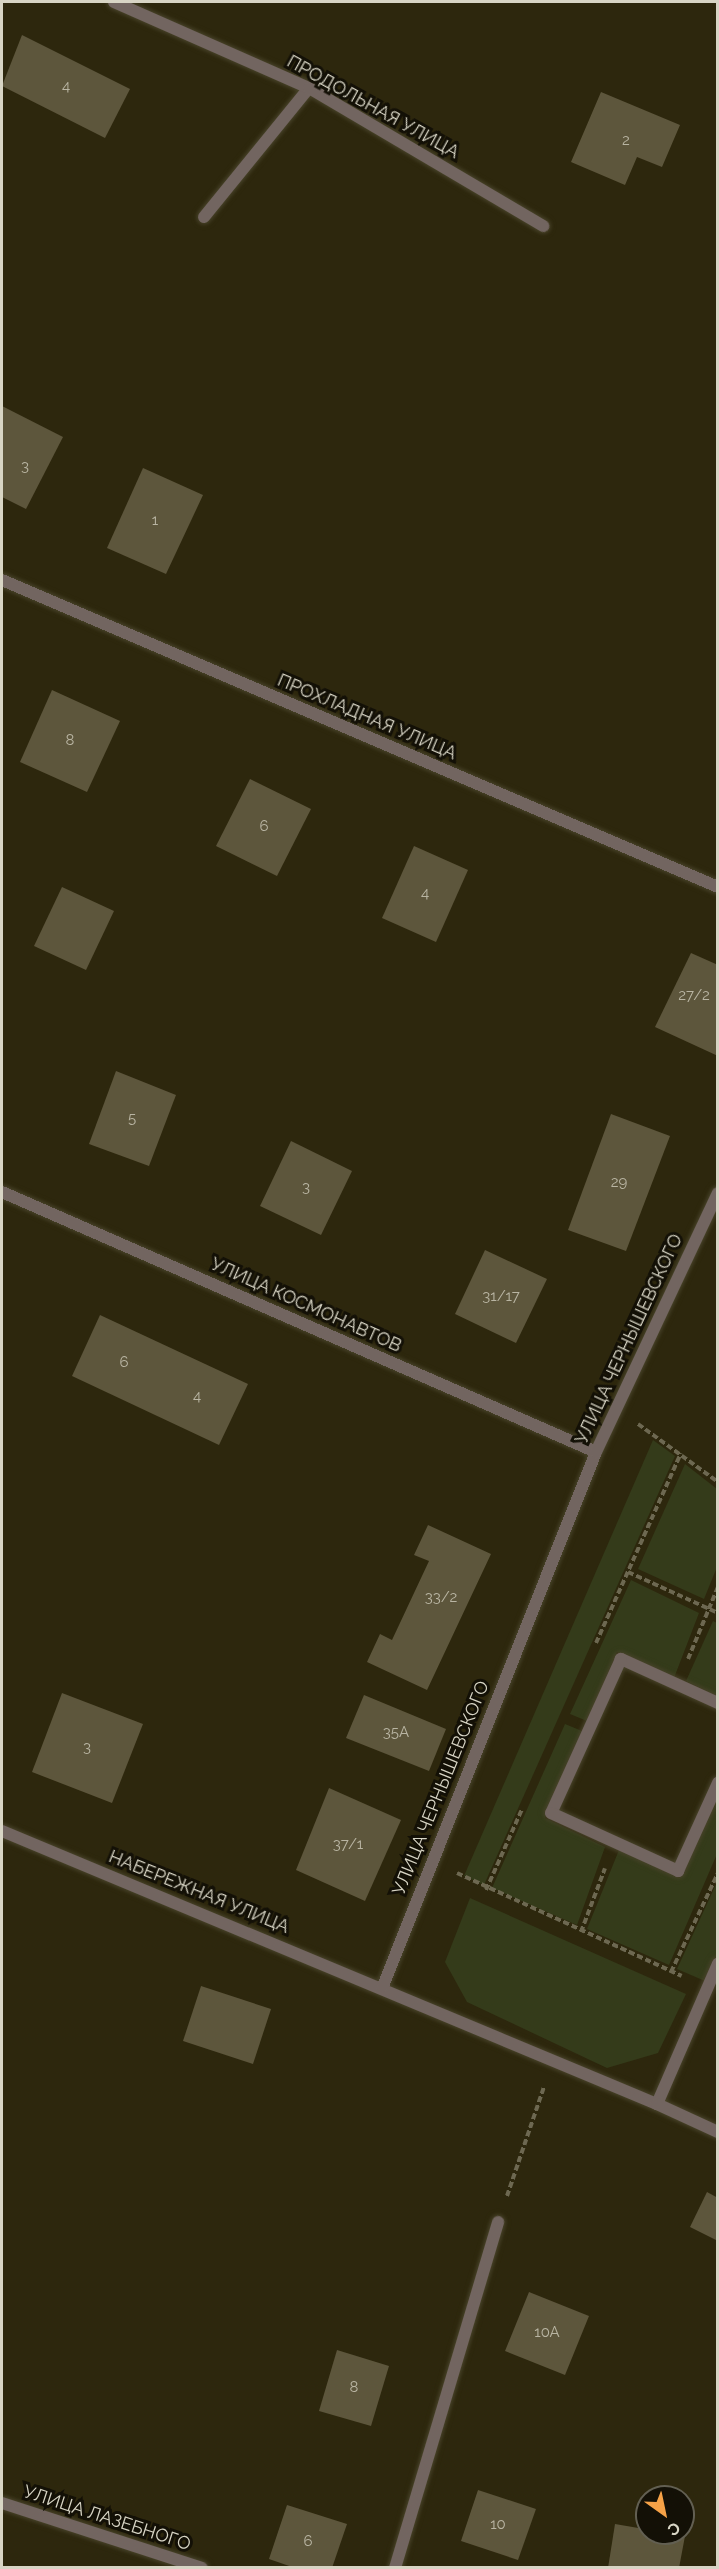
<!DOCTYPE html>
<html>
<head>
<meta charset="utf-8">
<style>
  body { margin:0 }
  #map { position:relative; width:719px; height:2569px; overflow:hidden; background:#2d270d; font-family:Raleway,sans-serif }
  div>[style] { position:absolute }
  .green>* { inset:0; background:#343b1a }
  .building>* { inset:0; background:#5d563c }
  .path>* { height:4px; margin-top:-2px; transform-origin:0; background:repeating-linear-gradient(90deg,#6d6851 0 6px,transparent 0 9px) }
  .roads { filter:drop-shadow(0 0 2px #48432a) drop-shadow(0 0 2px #48432a) }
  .lane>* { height:12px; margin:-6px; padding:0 6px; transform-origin:6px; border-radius:6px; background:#726560 }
  .street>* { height:12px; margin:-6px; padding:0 6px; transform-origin:6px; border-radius:6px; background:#726560 }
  span { translate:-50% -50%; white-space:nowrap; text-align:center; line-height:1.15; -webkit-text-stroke:6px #131006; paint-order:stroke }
  .number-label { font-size:15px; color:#b9b5a3 }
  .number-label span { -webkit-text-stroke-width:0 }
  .street-label { font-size:18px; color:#d8d5c5 }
  .frame { position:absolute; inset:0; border:3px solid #d8d5c5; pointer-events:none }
  .north { position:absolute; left:635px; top:2485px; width:60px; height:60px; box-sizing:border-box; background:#131006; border:2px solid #625f52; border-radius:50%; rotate:147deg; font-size:16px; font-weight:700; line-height:24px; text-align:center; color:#d8d5c5 }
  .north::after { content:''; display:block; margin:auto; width:21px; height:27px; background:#f6a247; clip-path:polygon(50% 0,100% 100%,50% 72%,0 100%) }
</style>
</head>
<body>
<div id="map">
  <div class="green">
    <i style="clip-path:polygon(653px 1440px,675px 1456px,484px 1885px,464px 1876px)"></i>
    <i style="clip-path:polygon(685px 1464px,717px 1489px,717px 1567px,704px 1599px,638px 1569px)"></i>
    <i style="clip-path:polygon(631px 1580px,699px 1613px,674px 1678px,617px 1652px,587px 1721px,570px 1714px)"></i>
    <i style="clip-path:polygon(713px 1621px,717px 1623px,717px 1696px,686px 1681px)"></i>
    <i style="clip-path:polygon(565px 1724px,582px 1731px,545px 1818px,605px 1847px,577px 1925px,492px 1888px)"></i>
    <i style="clip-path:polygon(717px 1797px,717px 1854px,669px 1965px,587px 1929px,619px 1850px,680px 1878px)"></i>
    <i style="clip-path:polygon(717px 1882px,717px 1954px,705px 1981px,677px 1969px)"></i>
    <i style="clip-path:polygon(470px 1898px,686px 1994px,658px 2053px,607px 2068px,467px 2002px,445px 1962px)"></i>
  </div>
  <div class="building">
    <i style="clip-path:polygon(22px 35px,130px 89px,105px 138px,2px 86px)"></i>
    <i style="clip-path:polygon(601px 92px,680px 125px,662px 167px,637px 157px,625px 185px,571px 162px)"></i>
    <i style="clip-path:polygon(2px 406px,63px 437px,26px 509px,2px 497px)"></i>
    <i style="clip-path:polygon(143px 468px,203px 495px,166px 574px,107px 548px)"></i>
    <i style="clip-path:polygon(52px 690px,120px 721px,87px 792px,20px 762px)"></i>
    <i style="clip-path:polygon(250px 779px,311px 809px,277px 876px,216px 846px)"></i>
    <i style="clip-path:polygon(414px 846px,468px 870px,436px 942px,382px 918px)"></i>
    <i style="clip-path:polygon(62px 887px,114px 911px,86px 970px,34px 946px)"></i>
    <i style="clip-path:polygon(691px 953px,718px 965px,718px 1056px,655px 1027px)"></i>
    <i style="clip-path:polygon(116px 1071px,176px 1095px,149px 1166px,89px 1144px)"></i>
    <i style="clip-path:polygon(611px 1114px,670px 1136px,626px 1251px,568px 1230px)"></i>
    <i style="clip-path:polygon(291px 1141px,352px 1171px,321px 1235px,260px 1206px)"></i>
    <i style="clip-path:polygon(485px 1250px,547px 1279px,516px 1343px,455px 1314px)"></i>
    <i style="clip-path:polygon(100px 1315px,248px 1384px,219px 1445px,72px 1376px)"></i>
    <i style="clip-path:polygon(428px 1525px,491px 1554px,427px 1690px,367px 1662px,380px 1634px,392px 1640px,429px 1561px,414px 1555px)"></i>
    <i style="clip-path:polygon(62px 1693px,143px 1724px,112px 1803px,32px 1772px)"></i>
    <i style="clip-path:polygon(364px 1695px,446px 1729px,429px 1771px,346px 1738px)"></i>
    <i style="clip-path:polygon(329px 1788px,401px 1820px,365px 1901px,296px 1870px)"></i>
    <i style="clip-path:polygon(201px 1986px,271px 2009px,253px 2064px,183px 2041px)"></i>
    <i style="clip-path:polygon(707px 2192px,718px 2198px,718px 2241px,690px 2227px)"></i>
    <i style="clip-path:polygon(529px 2292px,589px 2316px,565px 2375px,505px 2351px)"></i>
    <i style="clip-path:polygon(337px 2350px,389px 2366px,371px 2426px,319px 2411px)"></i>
    <i style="clip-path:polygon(478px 2490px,536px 2509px,518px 2560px,461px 2541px)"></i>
    <i style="clip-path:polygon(287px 2505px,347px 2524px,332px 2568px,295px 2568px,269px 2559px)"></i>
    <i style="clip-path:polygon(615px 2524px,685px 2536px,679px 2568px,608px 2568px)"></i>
  </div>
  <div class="path">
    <i style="left:638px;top:1424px;width:99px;rotate:35.9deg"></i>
    <i style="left:628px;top:1572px;width:99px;rotate:24.5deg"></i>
    <i style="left:596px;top:1643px;width:208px;rotate:-65.9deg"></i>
    <i style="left:688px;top:1659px;width:78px;rotate:-67.4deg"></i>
    <i style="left:457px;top:1873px;width:247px;rotate:24.6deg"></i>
    <i style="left:486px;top:1890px;width:89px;rotate:-66deg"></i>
    <i style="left:581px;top:1932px;width:68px;rotate:-69.4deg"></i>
    <i style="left:671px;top:1972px;width:110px;rotate:-64.6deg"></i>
    <i style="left:507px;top:2196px;width:115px;rotate:-71.3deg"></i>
  </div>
  <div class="roads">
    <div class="lane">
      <i style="left:204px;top:217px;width:166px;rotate:-50.9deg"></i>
      <i style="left:395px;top:2568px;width:361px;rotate:-73.4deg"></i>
    </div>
    <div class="street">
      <i style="left:114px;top:2px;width:213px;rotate:23.8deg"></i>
      <i style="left:309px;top:88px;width:272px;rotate:30.5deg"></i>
      <i style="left:2px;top:580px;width:779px;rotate:23.21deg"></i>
      <i style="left:2px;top:1192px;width:648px;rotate:23.64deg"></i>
      <i style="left:718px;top:1703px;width:107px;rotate:-155.6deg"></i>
      <i style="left:621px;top:1659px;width:169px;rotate:114.4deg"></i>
      <i style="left:551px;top:1813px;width:140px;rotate:24.5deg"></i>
      <i style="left:678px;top:1871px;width:97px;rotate:-65.6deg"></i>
      <i style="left:2px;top:1831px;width:710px;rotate:22.63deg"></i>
      <i style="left:657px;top:2104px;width:153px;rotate:-66.5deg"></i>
      <i style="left:383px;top:1986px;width:575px;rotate:-68.25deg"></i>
      <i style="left:596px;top:1452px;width:286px;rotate:-64.8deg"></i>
      <i style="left:657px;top:2104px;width:67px;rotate:24.7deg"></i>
      <i style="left:2px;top:2503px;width:210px;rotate:18deg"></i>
    </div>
  </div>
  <div class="number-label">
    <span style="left:66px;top:87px">4</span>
    <span style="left:626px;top:141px">2</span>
    <span style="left:25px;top:467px">3</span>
    <span style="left:155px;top:521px">1</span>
    <span style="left:70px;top:741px">8</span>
    <span style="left:264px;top:827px">6</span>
    <span style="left:425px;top:894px">4</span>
    <span style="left:694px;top:996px">27/2</span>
    <span style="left:132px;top:1119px">5</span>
    <span style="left:619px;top:1183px">29</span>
    <span style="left:306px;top:1188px">3</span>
    <span style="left:501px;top:1297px">31/17</span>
    <span style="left:124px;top:1363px">6</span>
    <span style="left:197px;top:1397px">4</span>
    <span style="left:441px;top:1598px">33/2</span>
    <span style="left:396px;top:1733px">35А</span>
    <span style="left:87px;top:1748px">3</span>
    <span style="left:348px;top:1845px">37/1</span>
    <span style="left:547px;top:2333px">10А</span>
    <span style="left:354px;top:2388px">8</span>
    <span style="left:498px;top:2525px">10</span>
    <span style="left:308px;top:2542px">6</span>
  </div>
  <div class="street-label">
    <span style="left:373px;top:107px;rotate:29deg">ПРОДОЛЬНАЯ УЛИЦА</span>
    <span style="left:367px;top:717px;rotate:23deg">ПРОХЛАДНАЯ УЛИЦА</span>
    <span style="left:306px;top:1305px;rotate:24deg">УЛИЦА КОСМОНАВТОВ</span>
    <span style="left:629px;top:1339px;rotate:-65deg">УЛИЦА ЧЕРНЫШЕВСКОГО</span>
    <span style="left:441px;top:1788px;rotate:-68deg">УЛИЦА ЧЕРНЫШЕВСКОГО</span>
    <span style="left:199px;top:1892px;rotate:22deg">НАБЕРЕЖНАЯ УЛИЦА</span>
    <span style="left:107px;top:2518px;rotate:18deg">УЛИЦА ЛАЗЕБНОГО</span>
  </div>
  <div class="frame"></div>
  <div class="north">С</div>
</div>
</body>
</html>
